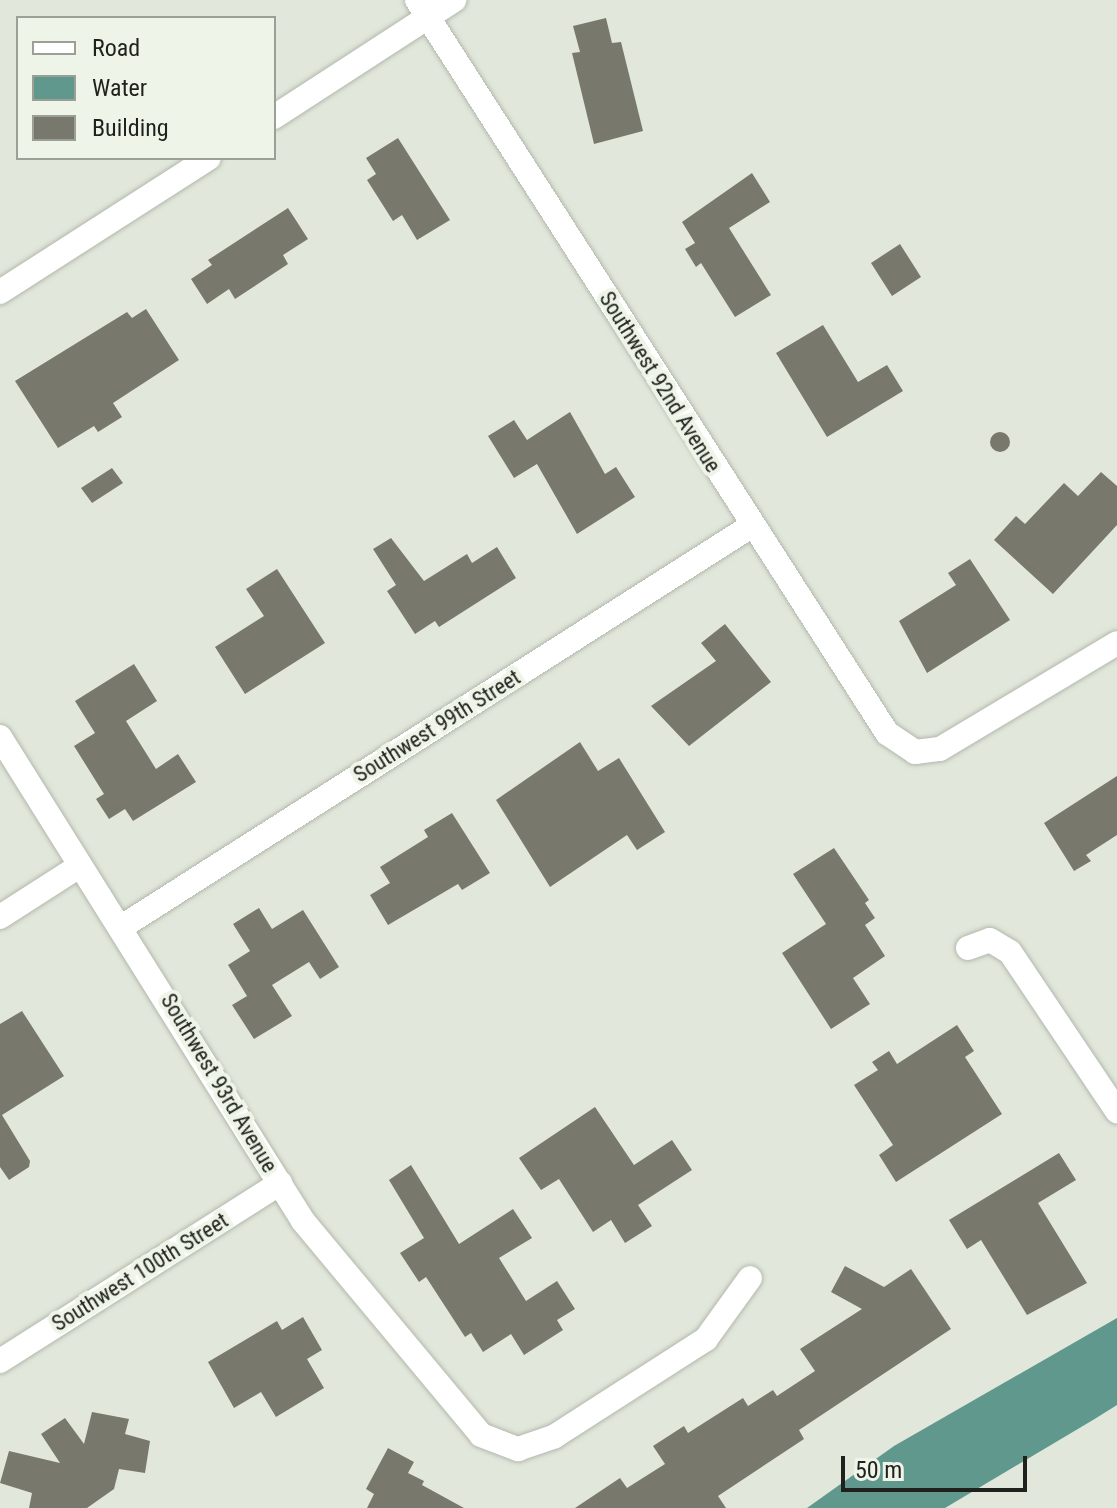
<!DOCTYPE html>
<html>
<head>
<meta charset="utf-8">
<style>
  body { margin:0 }
  #map { position:relative; width:1117px; height:1508px; overflow:hidden; background:#e1e8db; font-family:"Roboto Condensed",sans-serif }
  div>[style] { position:absolute }
  .water>* { inset:0; background:#60988d }
  .building>* { inset:0; background:#79786c }
  .round { border-radius:50% }
  .roads { filter:drop-shadow(0 0 2px #b2b8ac) drop-shadow(0 0 2px #b2b8ac) }
  .minor>* { height:24px; margin:-12px; padding:0 12px; transform-origin:12px; border-radius:12px; background:#fff }
  span { translate:-50% -50%; white-space:nowrap; text-align:center; line-height:1.15; -webkit-text-stroke:8px #eef5e8; paint-order:stroke }
  .street-label { font-size:22px; color:#1e211c }
  .legend { position:absolute; left:16px; top:16px; width:260px; height:144px; box-sizing:border-box; background:#eef5e8; border:2px solid #9ba096; margin:0; padding:10px 14px; list-style:none; font-size:24px; color:#1e211c }
  .legend li { display:flex; align-items:center; gap:16px; height:40px }
  .legend b { width:40px; border:2px solid #9ba096 }
  .scale { position:absolute; left:841px; top:1456px; width:186px; height:36px; box-sizing:border-box; border:4px solid #1e211c; border-top:0; padding-left:10px; font-size:24px; line-height:28px; white-space:nowrap; color:#1e211c; -webkit-text-stroke:6px #eef5e8; paint-order:stroke }
</style>
</head>
<body>
<div id="map">
  <div class="water">
    <i style="clip-path:polygon(1117px 1318px,1117px 1405px,1093px 1420px,945px 1508px,807px 1508px,894px 1446px)"></i>
  </div>
  <div class="building">
    <i style="clip-path:polygon(606px 18px,612px 43px,621px 42px,643px 131px,594px 144px,572px 53px,580px 52px,573px 26px)"></i>
    <i style="clip-path:polygon(398px 138px,450px 220px,417px 240px,402px 215px,393px 221px,367px 180px,376px 174px,366px 158px)"></i>
    <i style="clip-path:polygon(752px 173px,770px 202px,729px 228px,771px 295px,735px 317px,701px 263px,696px 267px,685px 249px,695px 243px,682px 222px)"></i>
    <i style="clip-path:polygon(288px 208px,308px 239px,283px 255px,288px 264px,235px 299px,229px 289px,207px 304px,191px 279px,212px 265px,208px 260px)"></i>
    <i style="clip-path:polygon(900px 244px,921px 277px,892px 296px,871px 263px)"></i>
    <i style="clip-path:polygon(146px 309px,179px 360px,113px 403px,122px 417px,98px 432px,94px 426px,58px 448px,15px 381px,127px 312px,132px 318px)"></i>
    <i style="clip-path:polygon(823px 325px,858px 382px,887px 365px,903px 391px,827px 437px,776px 353px)"></i>
    <i style="clip-path:polygon(570px 412px,605px 474px,616px 467px,635px 497px,577px 534px,537px 464px,514px 478px,488px 436px,514px 420px,527px 440px)"></i>
    <i class="round" style="left:990px;top:432px;width:20px;height:20px"></i>
    <i style="clip-path:polygon(112px 468px,123px 483px,92px 503px,81px 488px)"></i>
    <i style="clip-path:polygon(1101px 472px,1117px 486px,1117px 525px,1053px 594px,994px 540px,1016px 516px,1025px 524px,1064px 483px,1078px 496px)"></i>
    <i style="clip-path:polygon(391px 538px,424px 581px,467px 554px,472px 563px,497px 547px,516px 578px,439px 627px,435px 621px,415px 634px,387px 591px,396px 585px,373px 549px)"></i>
    <i style="clip-path:polygon(970px 559px,1010px 620px,927px 673px,899px 621px,956px 585px,948px 573px)"></i>
    <i style="clip-path:polygon(277px 569px,325px 643px,245px 694px,215px 647px,264px 616px,246px 589px)"></i>
    <i style="clip-path:polygon(725px 624px,771px 682px,689px 746px,651px 706px,716px 661px,701px 643px)"></i>
    <i style="clip-path:polygon(134px 664px,157px 701px,126px 721px,156px 769px,178px 754px,196px 782px,133px 821px,125px 809px,109px 819px,96px 799px,104px 794px,74px 746px,95px 733px,75px 701px)"></i>
    <i style="clip-path:polygon(580px 742px,598px 771px,619px 758px,665px 832px,637px 850px,627px 835px,550px 887px,496px 800px)"></i>
    <i style="clip-path:polygon(1117px 776px,1117px 835px,1086px 855px,1091px 861px,1074px 871px,1044px 823px)"></i>
    <i style="clip-path:polygon(452px 813px,490px 873px,462px 890px,458px 884px,388px 925px,370px 895px,390px 883px,380px 867px,428px 837px,424px 830px)"></i>
    <i style="clip-path:polygon(834px 848px,869px 900px,865px 903px,875px 918px,865px 925px,885px 956px,853px 978px,870px 1004px,831px 1029px,782px 953px,826px 924px,793px 874px)"></i>
    <i style="clip-path:polygon(259px 908px,272px 929px,303px 910px,339px 967px,320px 979px,309px 962px,272px 985px,292px 1016px,254px 1039px,232px 1005px,247px 996px,228px 965px,250px 951px,233px 924px)"></i>
    <i style="clip-path:polygon(22px 1011px,64px 1076px,2px 1115px,30px 1161px,29px 1167px,9px 1180px,0 1167px,0 1024px)"></i>
    <i style="clip-path:polygon(957px 1025px,974px 1051px,965px 1057px,1002px 1114px,896px 1182px,879px 1155px,893px 1145px,854px 1085px,878px 1070px,872px 1062px,889px 1051px,897px 1064px)"></i>
    <i style="clip-path:polygon(595px 1107px,634px 1165px,672px 1140px,692px 1170px,638px 1205px,652px 1226px,625px 1243px,611px 1220px,593px 1232px,559px 1179px,541px 1190px,519px 1158px)"></i>
    <i style="clip-path:polygon(1059px 1153px,1076px 1180px,1038px 1203px,1087px 1283px,1027px 1315px,981px 1240px,967px 1249px,949px 1220px)"></i>
    <i style="clip-path:polygon(411px 1165px,459px 1244px,513px 1209px,532px 1238px,499px 1258px,526px 1301px,557px 1281px,575px 1309px,557px 1320px,563px 1330px,524px 1355px,511px 1334px,483px 1352px,471px 1333px,465px 1337px,426px 1277px,419px 1282px,400px 1253px,424px 1238px,389px 1180px)"></i>
    <i style="clip-path:polygon(845px 1266px,884px 1287px,911px 1269px,951px 1329px,799px 1430px,804px 1439px,718px 1496px,726px 1508px,575px 1508px,620px 1478px,627px 1488px,665px 1464px,653px 1446px,684px 1426px,688px 1433px,743px 1398px,748px 1406px,773px 1390px,777px 1396px,815px 1371px,800px 1349px,862px 1309px,831px 1292px)"></i>
    <i style="clip-path:polygon(303px 1317px,322px 1350px,307px 1359px,324px 1388px,276px 1417px,261px 1392px,234px 1408px,208px 1362px,277px 1321px,282px 1330px)"></i>
    <i style="clip-path:polygon(92px 1412px,129px 1419px,125px 1434px,150px 1441px,145px 1473px,119px 1469px,114px 1489px,87px 1508px,29px 1508px,32px 1493px,0 1483px,9px 1451px,60px 1463px,41px 1434px,65px 1418px,84px 1444px)"></i>
    <i style="clip-path:polygon(388px 1448px,414px 1462px,408px 1473px,424px 1481px,422px 1485px,464px 1508px,367px 1508px,374px 1494px,366px 1489px)"></i>
  </div>
  <div class="roads">
    <div class="minor">
      <i style="left:417px;top:0;width:871px;rotate:57.33deg"></i>
      <i style="left:887px;top:733px;width:34px;rotate:34deg"></i>
      <i style="left:915px;top:752px;width:25px;rotate:-7deg"></i>
      <i style="left:940px;top:749px;width:206px;rotate:-30.9deg"></i>
      <i style="left:274px;top:117px;width:215px;rotate:-33deg"></i>
      <i style="left:0;top:292px;width:248px;rotate:-32.7deg"></i>
      <i style="left:0;top:737px;width:571px;rotate:57.95deg"></i>
      <i style="left:303px;top:1221px;width:278px;rotate:50.2deg"></i>
      <i style="left:481px;top:1435px;width:40px;rotate:21deg"></i>
      <i style="left:518px;top:1449px;width:39px;rotate:-19deg"></i>
      <i style="left:555px;top:1436px;width:179px;rotate:-32.7deg"></i>
      <i style="left:706px;top:1339px;width:75px;rotate:-54.2deg"></i>
      <i style="left:0;top:917px;width:93px;rotate:-32.7deg"></i>
      <i style="left:123px;top:926px;width:745px;rotate:-32.49deg"></i>
      <i style="left:968px;top:948px;width:23px;rotate:-20deg"></i>
      <i style="left:990px;top:940px;width:23px;rotate:31deg"></i>
      <i style="left:1010px;top:952px;width:192px;rotate:56.1deg"></i>
      <i style="left:0;top:1361px;width:332px;rotate:-32.4deg"></i>
    </div>
  </div>
  <div class="street-label">
    <span style="left:660px;top:382px;rotate:58deg">Southwest 92nd Avenue</span>
    <span style="left:437px;top:726px;rotate:-32deg">Southwest 99th Street</span>
    <span style="left:219px;top:1083px;rotate:59deg">Southwest 93rd Avenue</span>
    <span style="left:140px;top:1272px;rotate:-32deg">Southwest 100th Street</span>
  </div>
  <ul class="legend">
  <li><b style="height:10px;background:#fff"></b>Road</li>
  <li><b style="height:22px;background:#60988d"></b>Water</li>
  <li><b style="height:22px;background:#79786c"></b>Building</li>
  </ul>
  <div class="scale">50 m</div>
</div>
</body>
</html>
